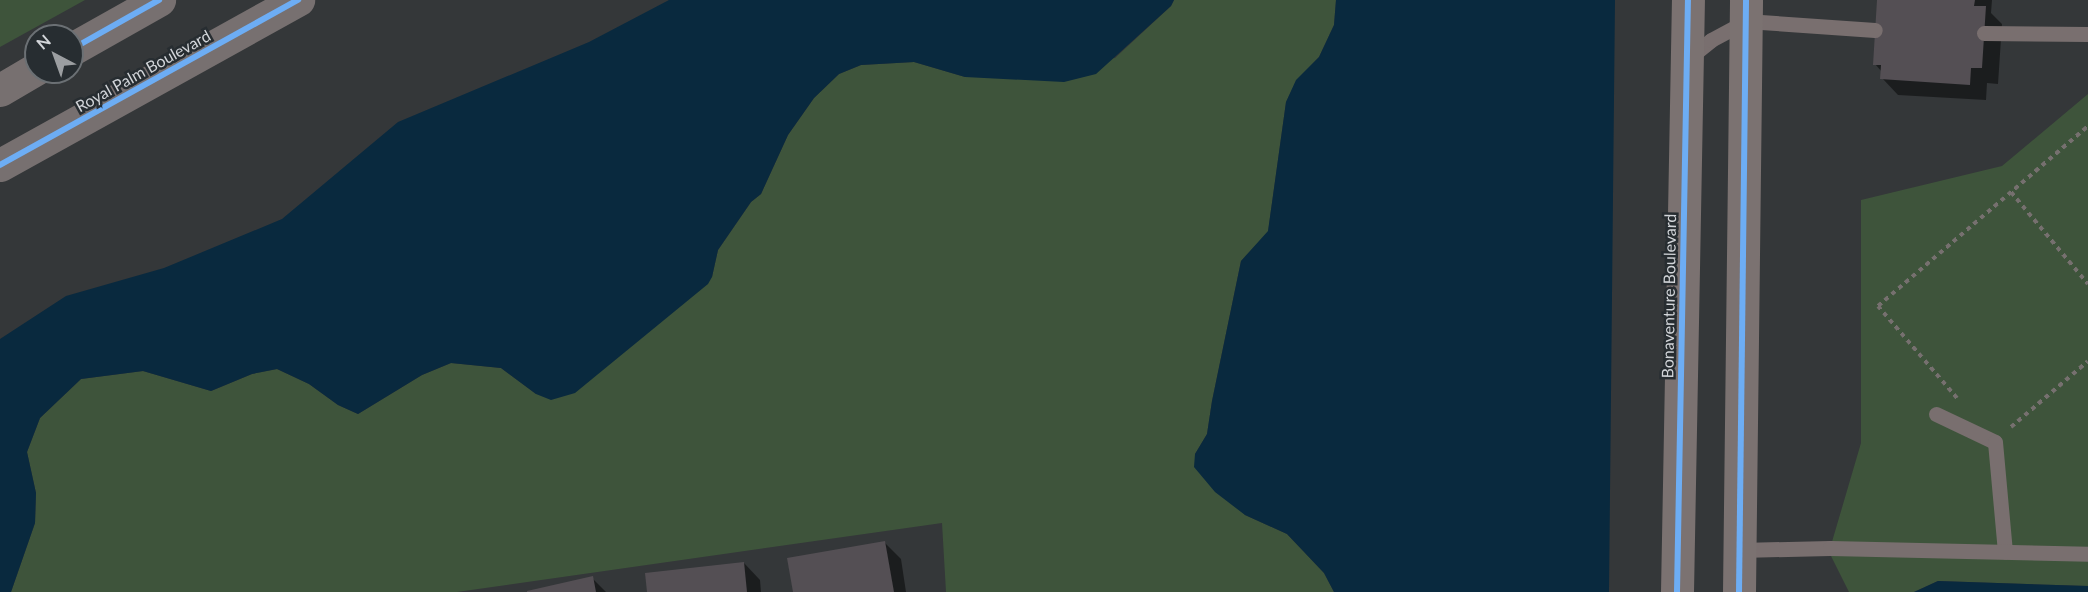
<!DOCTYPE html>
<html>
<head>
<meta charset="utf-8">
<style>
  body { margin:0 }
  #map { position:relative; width:2088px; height:592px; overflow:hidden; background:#343739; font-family:Lato,sans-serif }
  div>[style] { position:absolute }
  .green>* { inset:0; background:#3e543b }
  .water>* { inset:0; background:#09293e }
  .shadow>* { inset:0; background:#0007 }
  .building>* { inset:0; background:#544f54 }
  .path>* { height:4px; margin-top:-2px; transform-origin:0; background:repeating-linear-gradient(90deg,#76706f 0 4.5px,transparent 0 9px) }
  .lane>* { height:15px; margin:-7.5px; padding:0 7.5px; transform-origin:7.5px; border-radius:7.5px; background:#796f6f }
  .secondary>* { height:33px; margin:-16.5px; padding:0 16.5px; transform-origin:16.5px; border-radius:16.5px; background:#7b7271 }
  .primary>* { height:33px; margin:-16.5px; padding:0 16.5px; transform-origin:16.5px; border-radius:16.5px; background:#777070 }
  .cycleway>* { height:6px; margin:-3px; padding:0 3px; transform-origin:3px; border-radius:3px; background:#6dadf4 }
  span { translate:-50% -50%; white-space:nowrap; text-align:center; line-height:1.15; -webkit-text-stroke:5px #272d31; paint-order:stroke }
  .street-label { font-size:16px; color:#d2d5d9 }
  .north { position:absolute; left:24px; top:24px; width:60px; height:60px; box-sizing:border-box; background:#272d31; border:2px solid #6b7074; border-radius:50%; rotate:319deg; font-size:16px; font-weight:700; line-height:24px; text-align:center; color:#d2d5d9 }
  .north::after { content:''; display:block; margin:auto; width:21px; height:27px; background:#9b9ea1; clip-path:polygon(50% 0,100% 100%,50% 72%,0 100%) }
</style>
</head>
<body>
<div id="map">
  <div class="green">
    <i style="clip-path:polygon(0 0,85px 0,0 47px)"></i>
    <i style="clip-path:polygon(1174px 0,1336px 0,1334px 25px,1319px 57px,1297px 80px,1286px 102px,1268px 232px,1241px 261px,1212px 401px,1207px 434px,1195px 454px,1245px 515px,1287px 534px,1324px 573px,1334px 592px,946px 592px,942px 523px,457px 592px,11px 592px,35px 523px,36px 493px,27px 452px,40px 418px,81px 379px,143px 371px,211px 391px,252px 374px,277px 369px,309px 384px,338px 405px,358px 414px,422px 375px,451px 363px,501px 368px,536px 394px,712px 277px,718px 250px,751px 202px,761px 194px,788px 135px,814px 98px,839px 74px,861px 65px,914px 62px,965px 77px,1115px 58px,1171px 6px)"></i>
    <i style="clip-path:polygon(2088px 94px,2088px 586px,1938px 581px,1914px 592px,1849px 592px,1829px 552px,1861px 443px,1861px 200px,2002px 166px)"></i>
  </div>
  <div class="water">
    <i style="clip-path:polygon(669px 0,1174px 0,1171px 6px,1096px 74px,1064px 82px,965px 77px,914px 62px,861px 65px,839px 74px,814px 98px,788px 135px,761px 194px,751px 202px,718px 250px,712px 277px,708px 284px,575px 393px,551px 400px,536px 394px,501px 368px,451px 363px,422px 375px,358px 414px,338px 405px,309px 384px,277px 369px,252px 374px,211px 391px,143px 371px,81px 379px,40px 418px,27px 452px,36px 493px,35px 523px,11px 592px,0 592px,0 339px,66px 296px,164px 268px,282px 219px,398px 122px,589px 42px)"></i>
    <i style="clip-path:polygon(1336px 0,1615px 0,1609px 592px,1334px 592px,1324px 573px,1287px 534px,1245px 515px,1215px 492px,1194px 467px,1195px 454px,1207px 434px,1212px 401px,1241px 261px,1268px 231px,1286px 102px,1296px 80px,1319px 57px,1334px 25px)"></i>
    <i style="clip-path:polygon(1938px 581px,2088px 586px,2088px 592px,1914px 592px)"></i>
  </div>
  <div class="shadow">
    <i style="clip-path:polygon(1879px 0,1992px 0,1991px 13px,2002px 24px,1998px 84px,1987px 83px,1986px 100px,1898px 95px,1882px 78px,1882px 72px,1875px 64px)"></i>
    <i style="clip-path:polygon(885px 543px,901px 559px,906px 592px,794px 592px)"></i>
    <i style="clip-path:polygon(744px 563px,760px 580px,761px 592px,648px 592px)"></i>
    <i style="clip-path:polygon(592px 578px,606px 592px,530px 592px)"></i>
  </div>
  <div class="building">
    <i style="clip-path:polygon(1877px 0,1975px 0,1974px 6px,1986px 6px,1982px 68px,1971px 68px,1970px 85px,1880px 79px,1881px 65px,1873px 65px)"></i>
    <i style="clip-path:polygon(885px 541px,894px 592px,793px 592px,787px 558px)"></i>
    <i style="clip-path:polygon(744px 562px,747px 592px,647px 592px,645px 573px)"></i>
    <i style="clip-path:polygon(593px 576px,596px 592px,527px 592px,527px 591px)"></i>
  </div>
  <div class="path">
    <i style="left:2011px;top:192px;width:120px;rotate:50.1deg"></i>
    <i style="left:1957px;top:398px;width:121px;rotate:-130.7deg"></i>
    <i style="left:1878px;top:306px;width:277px;rotate:-40.6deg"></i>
    <i style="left:2011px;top:427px;width:101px;rotate:-40.6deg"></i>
  </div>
  <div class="lane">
    <i style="left:1984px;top:33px;width:104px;rotate:0.6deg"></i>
    <i style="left:1689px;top:58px;width:28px;rotate:-39deg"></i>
    <i style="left:1711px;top:40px;width:40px;rotate:-28deg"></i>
    <i style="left:1746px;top:21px;width:129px;rotate:4deg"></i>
    <i style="left:1936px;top:414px;width:65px;rotate:25.4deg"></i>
    <i style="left:1995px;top:442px;width:110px;rotate:84.8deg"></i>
    <i style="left:1740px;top:550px;width:90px;rotate:-1.3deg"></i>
    <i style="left:1830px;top:548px;width:258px;rotate:1.3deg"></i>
  </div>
  <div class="secondary">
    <i style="left:1677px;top:592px;width:592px;rotate:-88.94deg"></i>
    <i style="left:1739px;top:592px;width:592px;rotate:-89.32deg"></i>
  </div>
  <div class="primary">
    <i style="left:72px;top:49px;width:100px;rotate:-29.4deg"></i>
    <i style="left:0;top:90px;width:42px;rotate:-30.3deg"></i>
    <i style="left:0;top:165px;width:341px;rotate:-29deg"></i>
  </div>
  <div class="cycleway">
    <i style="left:72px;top:49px;width:100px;rotate:-29.4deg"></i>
    <i style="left:0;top:165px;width:341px;rotate:-29deg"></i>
    <i style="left:1677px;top:592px;width:592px;rotate:-88.94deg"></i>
    <i style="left:1739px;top:592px;width:592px;rotate:-89.32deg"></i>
  </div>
  <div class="street-label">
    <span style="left:143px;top:71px;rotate:-29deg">Royal Palm Boulevard</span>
    <span style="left:1669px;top:296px;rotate:-89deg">Bonaventure Boulevard</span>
  </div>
  <div class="north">N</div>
</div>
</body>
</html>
